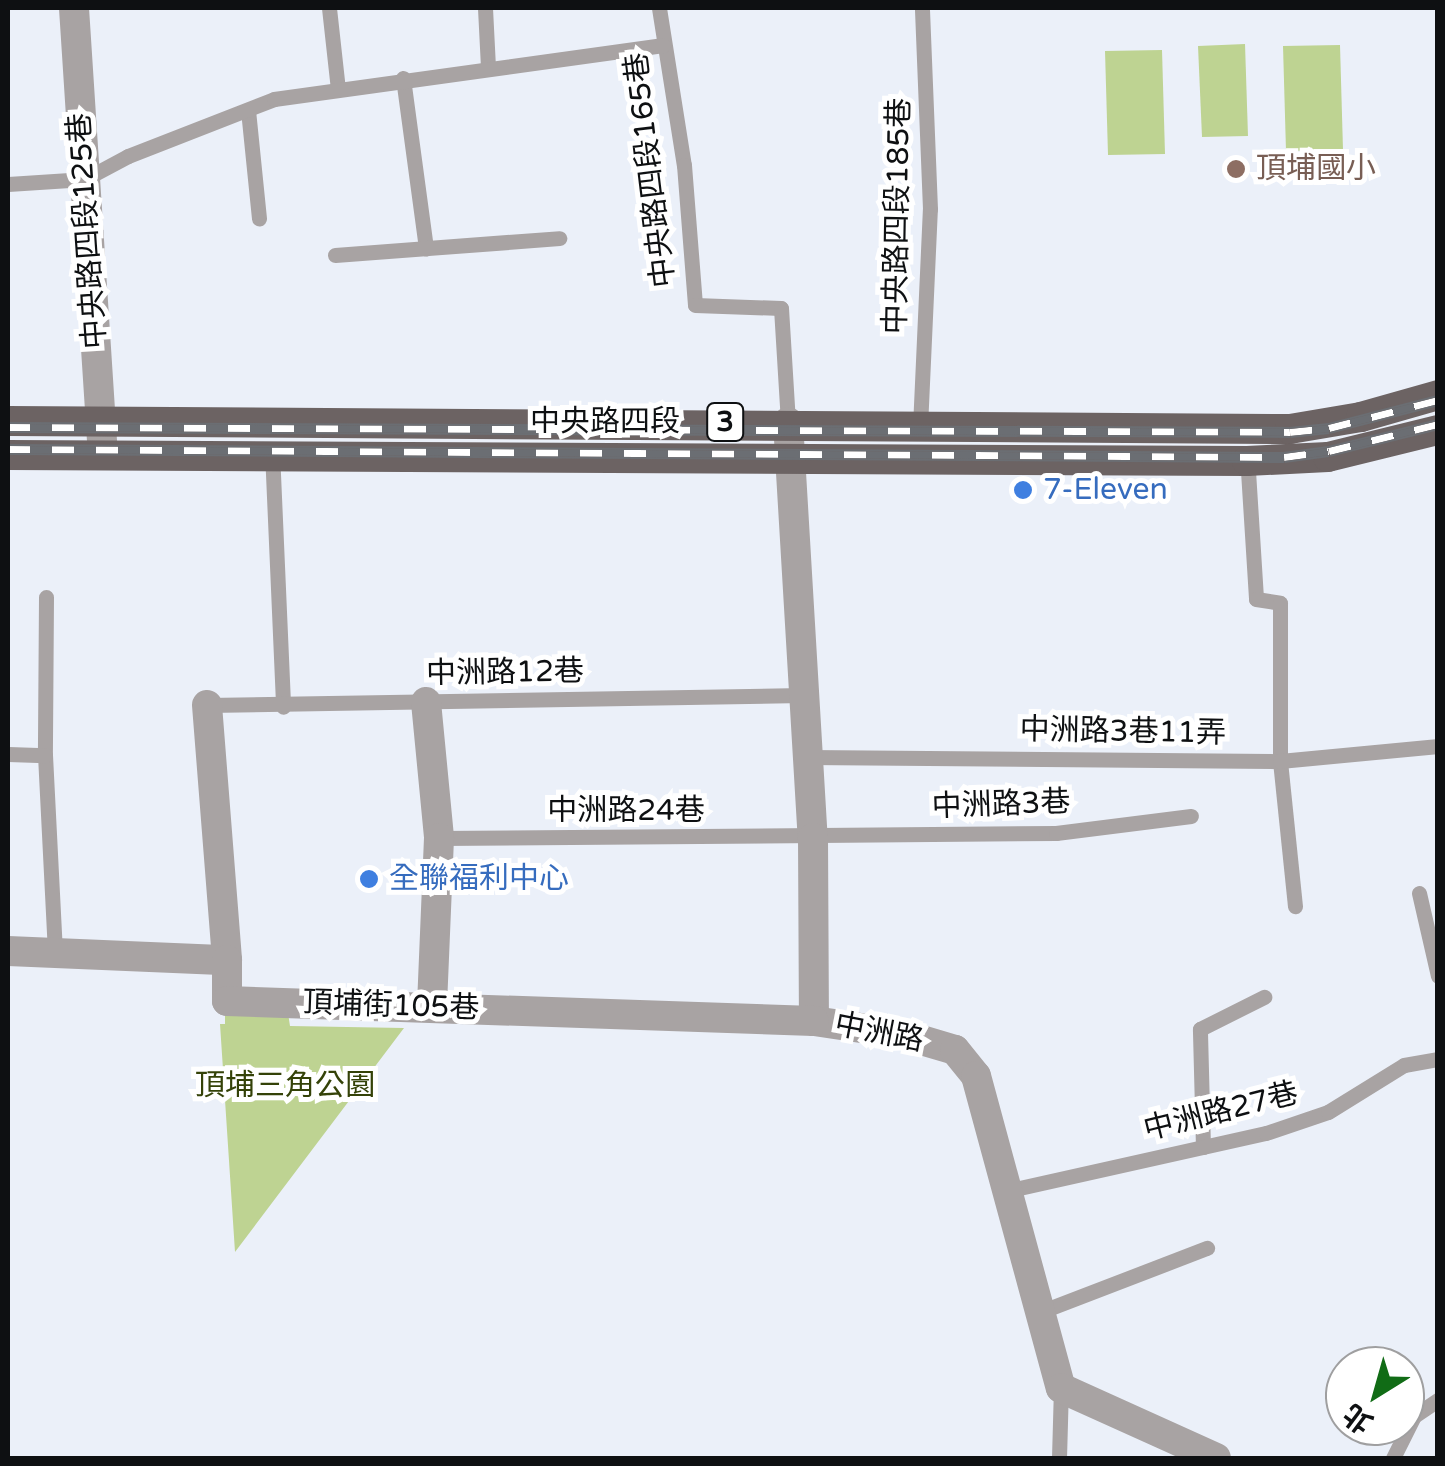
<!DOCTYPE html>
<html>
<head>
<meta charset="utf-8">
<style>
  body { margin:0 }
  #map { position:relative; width:1445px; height:1466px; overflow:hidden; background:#ebf0f9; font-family:"Varela Round","Noto Sans TC",sans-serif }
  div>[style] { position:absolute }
  .green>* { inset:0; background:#bed392 }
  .lane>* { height:15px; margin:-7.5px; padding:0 7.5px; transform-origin:7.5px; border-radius:7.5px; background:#a8a3a3 }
  .street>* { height:30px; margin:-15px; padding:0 15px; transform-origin:15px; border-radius:15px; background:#a8a3a3 }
  .primary>* { height:30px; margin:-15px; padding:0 15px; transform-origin:15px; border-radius:15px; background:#6c6363 }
  .rail>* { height:11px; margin-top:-5.5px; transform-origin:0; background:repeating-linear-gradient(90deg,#fff 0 22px,#6b6e73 0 44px); box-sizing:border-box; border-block:2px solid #6b6e73 }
  .dots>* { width:28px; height:28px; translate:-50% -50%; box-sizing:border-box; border:5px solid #fff; border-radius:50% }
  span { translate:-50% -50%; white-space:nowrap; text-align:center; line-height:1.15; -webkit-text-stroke:10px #fff; paint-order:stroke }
  .shield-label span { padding:2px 8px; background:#fff; border:2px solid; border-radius:8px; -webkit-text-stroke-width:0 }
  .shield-label { font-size:28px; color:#0e1012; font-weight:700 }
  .education-label { font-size:30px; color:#785e54 }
  .left { translate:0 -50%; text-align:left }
  .street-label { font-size:30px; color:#0e1012 }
  .shop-label { font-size:30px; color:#366cbe }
  .park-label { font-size:30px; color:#344208 }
  .frame { position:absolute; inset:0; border:10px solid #0e1012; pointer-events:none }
  .north { position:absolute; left:1325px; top:1346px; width:100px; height:100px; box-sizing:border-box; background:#fff; border:2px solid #9f9fa0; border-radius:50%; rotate:217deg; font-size:28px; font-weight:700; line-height:40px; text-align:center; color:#0e1012 }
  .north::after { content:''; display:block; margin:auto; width:35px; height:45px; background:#116c16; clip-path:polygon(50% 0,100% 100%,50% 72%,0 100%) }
</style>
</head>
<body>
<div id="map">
  <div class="green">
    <i style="clip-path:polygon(1245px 44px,1248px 136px,1202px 137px,1198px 46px)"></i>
    <i style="clip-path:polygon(1340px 45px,1343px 150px,1286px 151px,1283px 46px)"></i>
    <i style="clip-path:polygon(1162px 50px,1165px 154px,1108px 155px,1105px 51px)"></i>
    <i style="clip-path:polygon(288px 1013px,290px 1026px,404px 1028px,235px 1252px,220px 1024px,225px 1024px,225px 1015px)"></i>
  </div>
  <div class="lane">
    <i style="left:329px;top:8px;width:81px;rotate:83.7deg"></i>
    <i style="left:485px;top:8px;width:60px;rotate:87.1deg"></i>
    <i style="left:659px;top:8px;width:159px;rotate:81deg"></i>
    <i style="left:684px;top:165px;width:140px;rotate:85.5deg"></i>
    <i style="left:695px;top:305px;width:86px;rotate:2deg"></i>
    <i style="left:781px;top:308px;width:114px;rotate:86.5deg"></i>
    <i style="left:403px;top:78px;width:172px;rotate:82.3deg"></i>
    <i style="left:248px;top:110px;width:109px;rotate:84.2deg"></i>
    <i style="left:8px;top:184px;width:77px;rotate:-3.7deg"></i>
    <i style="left:85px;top:179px;width:49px;rotate:-28.1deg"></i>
    <i style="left:128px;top:156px;width:157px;rotate:-21.3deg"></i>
    <i style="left:274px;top:99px;width:393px;rotate:-7.9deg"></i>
    <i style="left:335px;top:255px;width:225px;rotate:-4.3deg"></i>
    <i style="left:920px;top:427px;width:218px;rotate:-87.4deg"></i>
    <i style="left:930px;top:209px;width:201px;rotate:-92.3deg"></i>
    <i style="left:272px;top:451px;width:256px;rotate:87.5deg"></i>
    <i style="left:1247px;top:455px;width:144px;rotate:86.4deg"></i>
    <i style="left:1256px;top:599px;width:24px;rotate:9deg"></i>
    <i style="left:1280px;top:603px;width:158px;rotate:90deg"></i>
    <i style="left:1280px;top:761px;width:146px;rotate:84.1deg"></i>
    <i style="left:46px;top:597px;width:158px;rotate:90.4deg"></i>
    <i style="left:45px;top:755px;width:198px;rotate:87.1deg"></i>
    <i style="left:207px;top:705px;width:596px;rotate:-0.96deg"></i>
    <i style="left:8px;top:754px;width:37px;rotate:2deg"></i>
    <i style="left:807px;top:757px;width:473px;rotate:0.5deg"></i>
    <i style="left:1280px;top:761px;width:159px;rotate:-5.4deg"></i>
    <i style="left:439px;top:838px;width:617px;rotate:-0.46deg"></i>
    <i style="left:1056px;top:833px;width:136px;rotate:-7.2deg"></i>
    <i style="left:1419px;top:893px;width:85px;rotate:77.1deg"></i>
    <i style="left:1203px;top:1147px;width:118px;rotate:-91.5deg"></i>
    <i style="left:1200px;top:1029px;width:72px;rotate:-26.6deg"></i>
    <i style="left:1006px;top:1191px;width:266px;rotate:-12.6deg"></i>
    <i style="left:1266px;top:1133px;width:65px;rotate:-18.7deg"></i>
    <i style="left:1328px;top:1112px;width:89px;rotate:-31.7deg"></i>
    <i style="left:1404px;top:1065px;width:35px;rotate:-10deg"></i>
    <i style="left:1040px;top:1312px;width:179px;rotate:-21deg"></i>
    <i style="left:1059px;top:1458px;width:70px;rotate:-88.4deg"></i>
    <i style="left:1393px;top:1458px;width:47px;rotate:-63.4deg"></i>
    <i style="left:1414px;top:1416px;width:29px;rotate:-34deg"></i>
  </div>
  <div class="street">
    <i style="left:74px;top:8px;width:448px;rotate:86.3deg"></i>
    <i style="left:788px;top:422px;width:417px;rotate:86.6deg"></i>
    <i style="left:813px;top:838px;width:183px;rotate:89.7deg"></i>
    <i style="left:814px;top:1021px;width:88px;rotate:8.5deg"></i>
    <i style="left:901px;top:1034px;width:56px;rotate:16.5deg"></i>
    <i style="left:955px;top:1050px;width:33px;rotate:51deg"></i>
    <i style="left:976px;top:1076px;width:323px;rotate:74.8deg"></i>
    <i style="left:1061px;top:1388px;width:170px;rotate:24.3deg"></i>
    <i style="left:426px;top:702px;width:137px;rotate:84.5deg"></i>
    <i style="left:439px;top:838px;width:169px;rotate:92.4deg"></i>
    <i style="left:207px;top:705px;width:256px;rotate:85.5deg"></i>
    <i style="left:8px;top:951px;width:219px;rotate:2.4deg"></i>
    <i style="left:227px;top:960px;width:41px;rotate:90deg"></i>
    <i style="left:227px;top:1001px;width:587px;rotate:1.95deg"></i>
  </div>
  <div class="primary">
    <i style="left:8px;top:421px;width:1282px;rotate:0.36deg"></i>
    <i style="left:1290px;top:429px;width:72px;rotate:-9.6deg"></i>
    <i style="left:1361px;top:417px;width:80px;rotate:-15.9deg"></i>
    <i style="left:8px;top:455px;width:1239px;rotate:0.28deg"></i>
    <i style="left:1247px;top:461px;width:81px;rotate:-2.8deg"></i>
    <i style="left:1328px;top:457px;width:113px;rotate:-13.8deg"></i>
  </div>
  <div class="rail">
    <i style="left:8px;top:427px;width:1282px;rotate:0.22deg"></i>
    <i style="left:1290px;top:432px;width:39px;rotate:-6deg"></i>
    <i style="left:1329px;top:428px;width:113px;rotate:-14.4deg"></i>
    <i style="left:8px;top:449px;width:1276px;rotate:0.36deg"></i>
    <i style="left:1284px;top:457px;width:45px;rotate:-7.6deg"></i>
    <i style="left:1329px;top:451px;width:112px;rotate:-13.9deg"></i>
  </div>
  <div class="dots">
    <i style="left:1236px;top:169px;background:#8d6e63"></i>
    <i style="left:1023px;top:490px;background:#3f7fe0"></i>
    <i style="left:369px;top:879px;background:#3f7fe0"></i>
  </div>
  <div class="shield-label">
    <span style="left:725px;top:422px">3</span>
  </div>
  <div class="education-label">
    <span class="left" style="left:1256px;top:169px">頂埔國小</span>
  </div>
  <div class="street-label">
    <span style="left:651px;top:170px;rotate:-97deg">中央路四段165巷</span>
    <span style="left:898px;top:216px;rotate:-89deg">中央路四段185巷</span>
    <span style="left:88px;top:231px;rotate:-94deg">中央路四段125巷</span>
    <span style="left:605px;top:422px">中央路四段</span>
    <span style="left:505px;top:673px;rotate:-1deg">中洲路12巷</span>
    <span style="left:1123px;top:732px;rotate:1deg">中洲路3巷11弄</span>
    <span style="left:1001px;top:805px;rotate:-2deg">中洲路3巷</span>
    <span style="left:626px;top:811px">中洲路24巷</span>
    <span style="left:391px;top:1006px;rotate:2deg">頂埔街105巷</span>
    <span style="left:879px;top:1033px;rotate:11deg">中洲路</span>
    <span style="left:1221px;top:1112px;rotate:-14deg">中洲路27巷</span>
  </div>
  <div class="shop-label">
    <span class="left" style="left:1043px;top:490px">7-Eleven</span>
    <span class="left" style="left:389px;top:879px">全聯福利中心</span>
  </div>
  <div class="park-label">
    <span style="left:285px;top:1086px">頂埔三角公園</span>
  </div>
  <div class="frame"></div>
  <div class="north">北</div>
</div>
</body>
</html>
